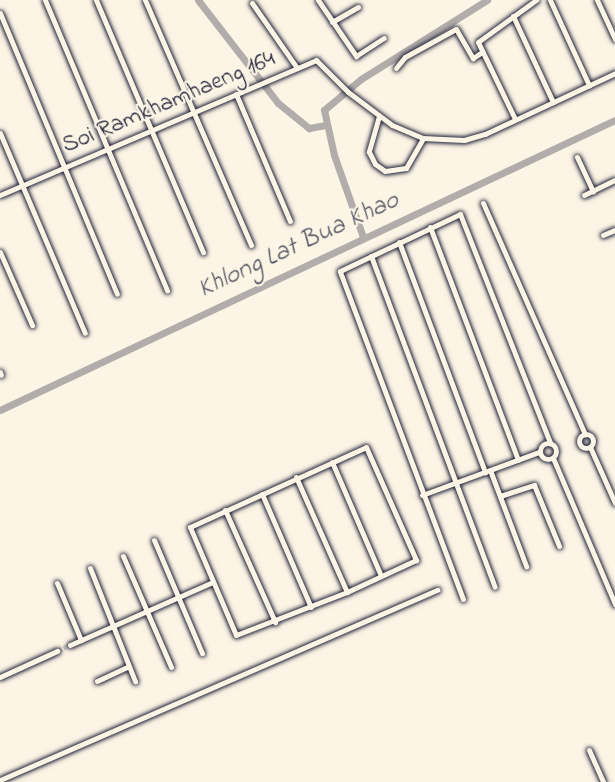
<!DOCTYPE html>
<html>
<head>
<meta charset="utf-8">
<style>
  body { margin:0 }
  #map { position:relative; width:615px; height:782px; overflow:hidden; background:#fcf5e5; font-family:"Indie Flower",sans-serif }
  div>[style] { position:absolute }
  .canal>* { height:7px; margin:-3.5px; padding:0 3.5px; transform-origin:3.5px; border-radius:3.5px; background:#b2adab }
  .minor-tunnel>* { height:5px; margin-top:-2.5px; transform-origin:0; background:repeating-linear-gradient(90deg,#d0cbc3 0 5px,transparent 0 7.5px) }
  .roads { filter:drop-shadow(0 0 2px #22223b) drop-shadow(0 0 2px #22223b) }
  .minor>* { height:5px; margin:-2.5px; padding:0 2.5px; transform-origin:2.5px; border-radius:2.5px; background:#fcf5e5 }
  .minor>.ring { margin:-2.5px; padding:0; box-sizing:content-box; background:none; border:5px solid #fcf5e5; border-radius:50% }
  span { translate:-50% -50%; white-space:nowrap; text-align:center; line-height:1.15; -webkit-text-stroke:4.5px #fcf5e5; paint-order:stroke }
  .street-label { font-size:24px; color:#22223b }
  .water-label { font-size:26px; color:#545362; font-style:italic }
</style>
</head>
<body>
<div id="map">
  <div class="canal">
    <i style="left:198px;top:0;width:130px;rotate:52.2deg"></i>
    <i style="left:278px;top:103px;width:40px;rotate:39deg"></i>
    <i style="left:309px;top:128px;width:17px;rotate:-10deg"></i>
    <i style="left:363px;top:237px;width:87px;rotate:-109.5deg"></i>
    <i style="left:334px;top:155px;width:46px;rotate:-102.5deg"></i>
    <i style="left:324px;top:110px;width:48px;rotate:-40deg"></i>
    <i style="left:361px;top:79px;width:149px;rotate:-32.1deg"></i>
    <i style="left:0;top:410px;width:680px;rotate:-25.25deg"></i>
  </div>
  <div class="minor-tunnel">
    <i style="left:57px;top:651px;width:14px;rotate:-25deg"></i>
  </div>
  <div class="roads">
    <div class="minor">
      <i style="left:45px;top:0;width:315px;rotate:67.2deg"></i>
      <i style="left:96px;top:0;width:274px;rotate:67deg"></i>
      <i style="left:145px;top:0;width:267px;rotate:66.6deg"></i>
      <i style="left:318px;top:0;width:68px;rotate:55.8deg"></i>
      <i style="left:356px;top:56px;width:33px;rotate:-33deg"></i>
      <i style="left:550px;top:0;width:94px;rotate:65.4deg"></i>
      <i style="left:597px;top:0;width:43px;rotate:65.2deg"></i>
      <i style="left:252px;top:3px;width:79px;rotate:55.3deg"></i>
      <i style="left:0;top:13px;width:304px;rotate:67.4deg"></i>
      <i style="left:513px;top:16px;width:95px;rotate:65.1deg"></i>
      <i style="left:332px;top:22px;width:30px;rotate:-30deg"></i>
      <i style="left:396px;top:68px;width:14px;rotate:-51deg"></i>
      <i style="left:405px;top:57px;width:58px;rotate:-28.8deg"></i>
      <i style="left:456px;top:29px;width:34px;rotate:60deg"></i>
      <i style="left:473px;top:58px;width:11px;rotate:-34deg"></i>
      <i style="left:236px;top:94px;width:138px;rotate:67deg"></i>
      <i style="left:379px;top:116px;width:37px;rotate:106deg"></i>
      <i style="left:369px;top:152px;width:13px;rotate:63deg"></i>
      <i style="left:375px;top:164px;width:12px;rotate:35deg"></i>
      <i style="left:385px;top:171px;width:21px;rotate:-8deg"></i>
      <i style="left:406px;top:168px;width:34px;rotate:-60deg"></i>
      <i style="left:515px;top:119px;width:85px;rotate:-115.7deg"></i>
      <i style="left:478px;top:42px;width:72px;rotate:-35.9deg"></i>
      <i style="left:0;top:133px;width:217px;rotate:67deg"></i>
      <i style="left:577px;top:157px;width:38px;rotate:65deg"></i>
      <i style="left:0;top:195px;width:344px;rotate:-23.1deg"></i>
      <i style="left:316px;top:60px;width:45px;rotate:45deg"></i>
      <i style="left:348px;top:92px;width:55px;rotate:36.9deg"></i>
      <i style="left:392px;top:125px;width:34px;rotate:23deg"></i>
      <i style="left:423px;top:138px;width:20px;rotate:3deg"></i>
      <i style="left:443px;top:139px;width:21px;rotate:3deg"></i>
      <i style="left:464px;top:140px;width:22px;rotate:-16deg"></i>
      <i style="left:485px;top:134px;width:144px;rotate:-25.1deg"></i>
      <i style="left:584px;top:195px;width:34px;rotate:-26deg"></i>
      <i style="left:483px;top:203px;width:253px;rotate:66.2deg"></i>
      <i style="left:430px;top:227px;width:249px;rotate:69.3deg"></i>
      <i style="left:603px;top:235px;width:13px;rotate:-23deg"></i>
      <i style="left:399px;top:242px;width:246px;rotate:69.5deg"></i>
      <i style="left:0;top:252px;width:80px;rotate:66.3deg"></i>
      <i style="left:371px;top:256px;width:353px;rotate:69.5deg"></i>
      <i style="left:0;top:372px;width:3px;rotate:72deg"></i>
      <i class="ring" style="left:579px;top:434px;width:9px;height:9px"></i>
      <i class="ring" style="left:540px;top:443px;width:11px;height:11px"></i>
      <i style="left:366px;top:447px;width:124px;rotate:66.1deg"></i>
      <i style="left:416px;top:560px;width:76px;rotate:155.1deg"></i>
      <i style="left:347px;top:592px;width:119px;rotate:158.8deg"></i>
      <i style="left:236px;top:635px;width:117px;rotate:-113.1deg"></i>
      <i style="left:190px;top:527px;width:193px;rotate:-24.4deg"></i>
      <i style="left:590px;top:447px;width:61px;rotate:65.9deg"></i>
      <i style="left:553px;top:458px;width:159px;rotate:67deg"></i>
      <i style="left:332px;top:462px;width:124px;rotate:66.7deg"></i>
      <i style="left:490px;top:470px;width:103px;rotate:69.4deg"></i>
      <i style="left:296px;top:477px;width:126px;rotate:66.1deg"></i>
      <i style="left:262px;top:494px;width:123px;rotate:66.6deg"></i>
      <i style="left:422px;top:495px;width:125px;rotate:-20.2deg"></i>
      <i style="left:500px;top:496px;width:36px;rotate:-18deg"></i>
      <i style="left:534px;top:485px;width:66px;rotate:67.7deg"></i>
      <i style="left:225px;top:510px;width:123px;rotate:65.9deg"></i>
      <i style="left:154px;top:540px;width:123px;rotate:67deg"></i>
      <i style="left:123px;top:556px;width:121px;rotate:66.6deg"></i>
      <i style="left:90px;top:568px;width:122px;rotate:68.3deg"></i>
      <i style="left:57px;top:583px;width:62px;rotate:67.2deg"></i>
      <i style="left:463px;top:599px;width:350px;rotate:-110.6deg"></i>
      <i style="left:340px;top:271px;width:133px;rotate:-25.4deg"></i>
      <i style="left:460px;top:214px;width:246px;rotate:68.5deg"></i>
      <i style="left:70px;top:645px;width:156px;rotate:-23.8deg"></i>
      <i style="left:0;top:677px;width:63px;rotate:-24.5deg"></i>
      <i style="left:97px;top:681px;width:35px;rotate:-25deg"></i>
      <i style="left:589px;top:750px;width:35px;rotate:66deg"></i>
      <i style="left:0;top:780px;width:477px;rotate:-23.5deg"></i>
    </div>
  </div>
  <div class="street-label">
    <span style="left:169px;top:103px;rotate:-23deg">Soi Ramkhamhaeng 164</span>
  </div>
  <div class="water-label">
    <span style="left:299px;top:246px;rotate:-25deg">Khlong Lat Bua Khao</span>
  </div>
</div>
</body>
</html>
